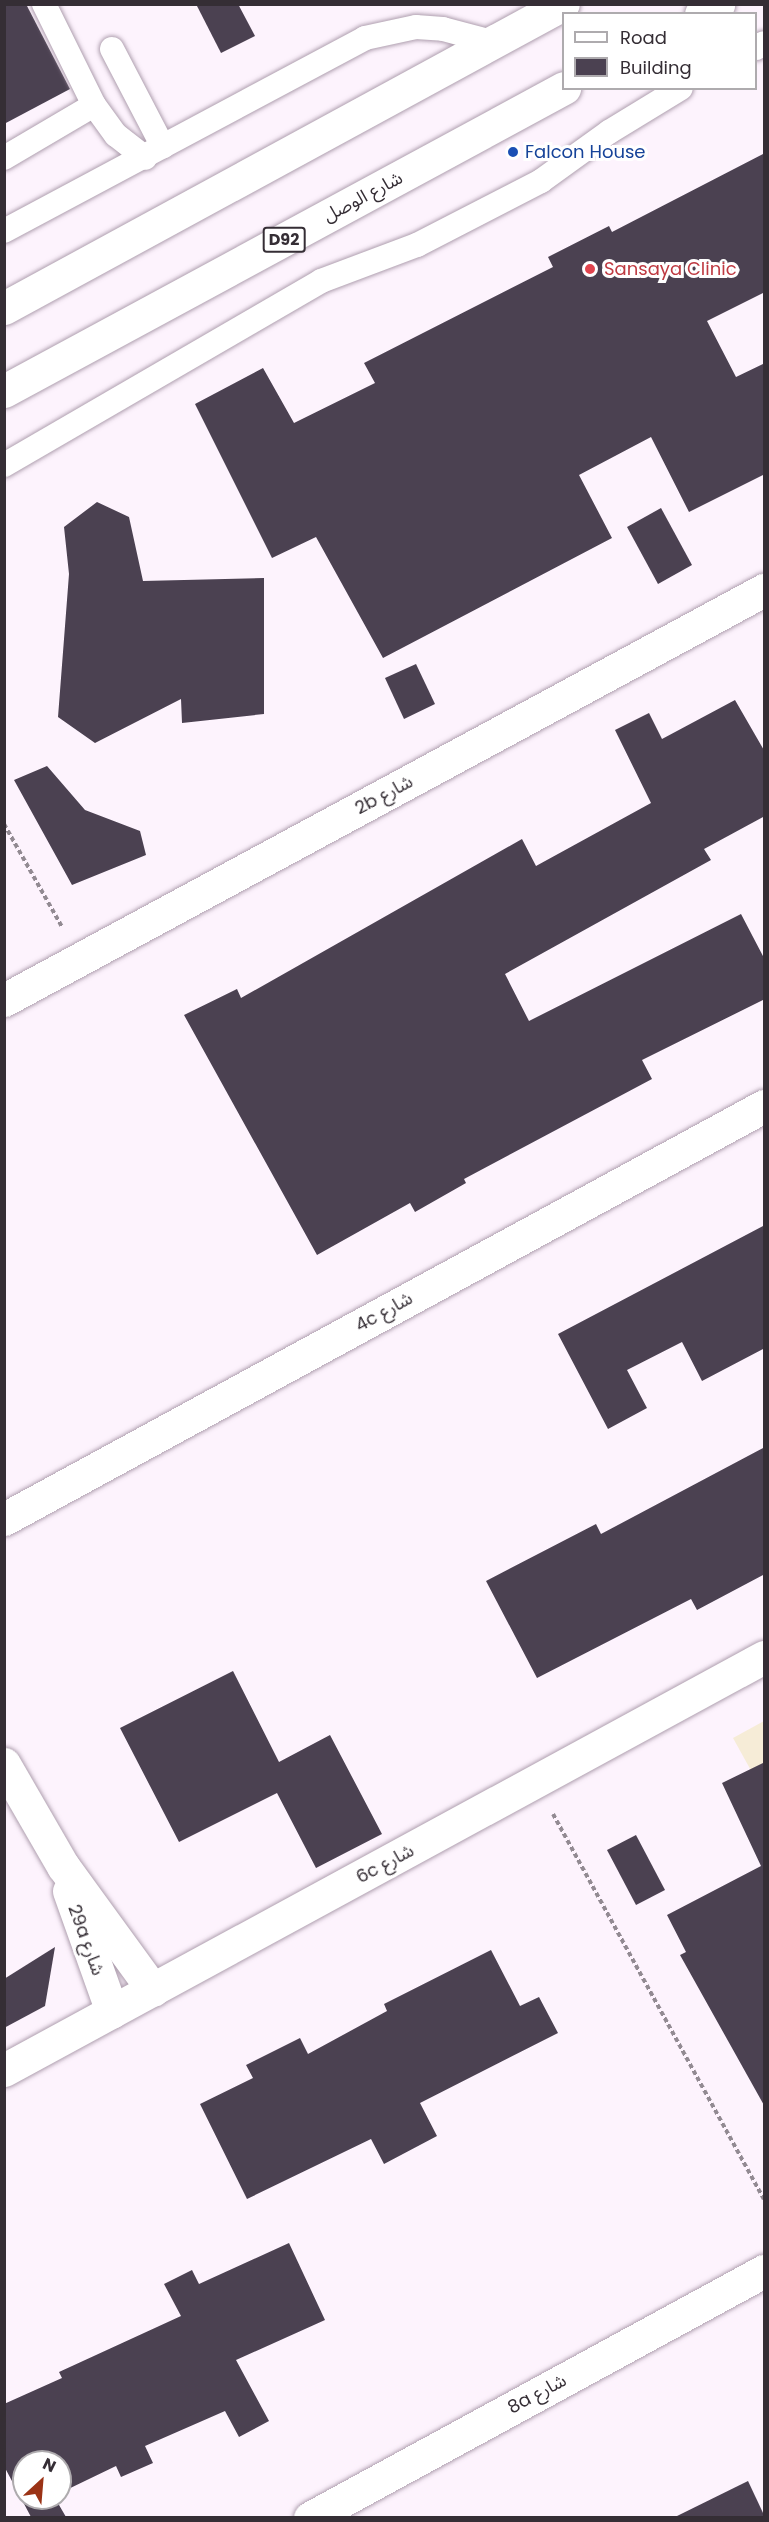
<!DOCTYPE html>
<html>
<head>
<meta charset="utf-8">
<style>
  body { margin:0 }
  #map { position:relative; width:769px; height:2522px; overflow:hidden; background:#fdf3fd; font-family:Poppins,"Noto Sans Arabic",sans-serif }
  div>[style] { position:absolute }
  .education>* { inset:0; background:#f6ecd7 }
  .building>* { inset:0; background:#4b4151 }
  .path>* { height:4px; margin-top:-2px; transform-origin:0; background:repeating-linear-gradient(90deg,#928a92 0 4.5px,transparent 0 7.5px) }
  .roads { filter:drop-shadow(0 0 2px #af9faf) drop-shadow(0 0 2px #af9faf) }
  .service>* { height:24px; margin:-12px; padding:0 12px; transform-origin:12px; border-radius:12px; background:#fff }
  .minor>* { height:33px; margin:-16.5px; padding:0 16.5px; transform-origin:16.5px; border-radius:16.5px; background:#fff }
  .primary>* { height:33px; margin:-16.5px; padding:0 16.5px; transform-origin:16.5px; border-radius:16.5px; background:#fff }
  .dots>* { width:16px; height:16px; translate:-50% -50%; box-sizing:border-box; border:3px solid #fff; border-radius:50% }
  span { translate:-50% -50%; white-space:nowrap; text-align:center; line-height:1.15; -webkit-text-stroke:6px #fff; paint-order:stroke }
  .shield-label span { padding:2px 4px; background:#fff; border:2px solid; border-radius:4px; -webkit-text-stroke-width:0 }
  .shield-label { font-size:16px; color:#352e35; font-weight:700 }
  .transit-label { font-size:18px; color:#164399 }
  .left { translate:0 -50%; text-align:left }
  .street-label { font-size:18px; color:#352e35 }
  .health-label { font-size:18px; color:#be3a42 }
  .frame { position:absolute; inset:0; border:6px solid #352e35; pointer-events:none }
  .legend { position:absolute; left:562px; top:12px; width:195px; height:78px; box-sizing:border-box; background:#fff; border:2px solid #aeabae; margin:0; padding:8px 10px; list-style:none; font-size:18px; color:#352e35 }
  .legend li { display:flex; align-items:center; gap:12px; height:30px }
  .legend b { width:30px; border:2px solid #aeabae }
  .north { position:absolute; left:12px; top:2450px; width:60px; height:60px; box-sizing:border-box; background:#fff; border:2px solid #aeabae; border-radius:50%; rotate:26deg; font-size:16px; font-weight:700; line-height:24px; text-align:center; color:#352e35 }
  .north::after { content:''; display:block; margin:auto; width:21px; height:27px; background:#9b3316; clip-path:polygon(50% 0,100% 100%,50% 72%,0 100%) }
</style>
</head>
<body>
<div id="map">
  <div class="education">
    <i style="clip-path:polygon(764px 1721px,764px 1794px,733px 1738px)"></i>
  </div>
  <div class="building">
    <i style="clip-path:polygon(4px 4px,26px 4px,70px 89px,4px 124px)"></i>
    <i style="clip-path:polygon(196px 4px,238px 4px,255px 36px,221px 53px)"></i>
    <i style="clip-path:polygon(765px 153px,765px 292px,707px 321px,736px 377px,765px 363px,765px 474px,689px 512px,651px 437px,579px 475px,612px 538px,383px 658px,316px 537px,272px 558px,195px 404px,263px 368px,294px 423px,375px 383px,364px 363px,553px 267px,548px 257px,609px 226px,612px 232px)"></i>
    <i style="clip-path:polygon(97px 502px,129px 517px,143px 581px,264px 578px,264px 714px,182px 723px,181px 699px,95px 743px,58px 717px,69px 574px,64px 527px)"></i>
    <i style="clip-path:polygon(661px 508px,692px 565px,658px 584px,627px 527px)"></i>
    <i style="clip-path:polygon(416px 664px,435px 704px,404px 719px,385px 678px)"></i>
    <i style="clip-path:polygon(735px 700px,765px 752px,765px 816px,704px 849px,711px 860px,505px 974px,529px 1021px,741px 914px,765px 960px,765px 999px,642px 1060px,652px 1079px,464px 1179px,466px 1183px,415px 1212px,410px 1203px,317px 1255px,184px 1015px,237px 989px,241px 998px,522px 839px,536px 866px,651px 803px,615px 730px,649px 713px,662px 739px)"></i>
    <i style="clip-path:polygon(47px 766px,85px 810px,140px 831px,146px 855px,72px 885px,14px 780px)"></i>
    <i style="clip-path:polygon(765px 1225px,765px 1348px,702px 1381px,682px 1342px,627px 1370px,647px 1408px,608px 1429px,558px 1334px)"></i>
    <i style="clip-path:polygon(765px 1447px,765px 1574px,697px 1610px,691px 1599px,537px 1678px,486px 1581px,596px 1524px,601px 1534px)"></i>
    <i style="clip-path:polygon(233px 1671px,279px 1762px,330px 1735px,382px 1834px,316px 1868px,277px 1793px,179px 1842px,120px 1728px)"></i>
    <i style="clip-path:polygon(765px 1762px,765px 2107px,680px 1955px,686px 1952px,667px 1915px,761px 1866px,722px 1783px)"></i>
    <i style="clip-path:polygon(636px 1835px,665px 1890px,636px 1905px,607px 1850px)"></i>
    <i style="clip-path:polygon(55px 1947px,45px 2006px,4px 2028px,4px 1979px)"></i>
    <i style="clip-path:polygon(491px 1950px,520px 2006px,539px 1997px,558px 2033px,420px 2103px,437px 2136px,384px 2164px,371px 2139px,247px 2199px,200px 2104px,253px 2078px,246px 2065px,300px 2038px,308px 2054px,387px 2011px,384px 2004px)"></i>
    <i style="clip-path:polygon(289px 2243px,325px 2320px,236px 2360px,269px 2421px,239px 2437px,225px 2411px,145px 2446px,153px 2463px,121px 2477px,116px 2466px,60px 2493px,60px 2462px,24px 2462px,24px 2498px,55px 2498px,66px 2517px,31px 2517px,4px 2466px,4px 2404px,62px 2378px,59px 2372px,181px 2316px,164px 2284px,192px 2270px,199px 2284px)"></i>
    <i style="clip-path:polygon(748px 2481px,765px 2517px,675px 2517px)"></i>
  </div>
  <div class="path">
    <i style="left:4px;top:824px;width:118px;rotate:60.6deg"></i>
    <i style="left:553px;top:1814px;width:439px;rotate:61.3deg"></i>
  </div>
  <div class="roads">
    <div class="service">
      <i style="left:44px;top:4px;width:113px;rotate:63.7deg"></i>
      <i style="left:94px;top:105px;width:37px;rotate:54deg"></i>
      <i style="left:116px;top:135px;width:37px;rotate:38deg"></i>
      <i style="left:756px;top:48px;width:9px;rotate:-32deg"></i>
      <i style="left:112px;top:49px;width:110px;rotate:62.5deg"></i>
      <i style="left:4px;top:158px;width:104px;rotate:-30.5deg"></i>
      <i style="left:4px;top:231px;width:409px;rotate:-28.1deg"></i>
      <i style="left:365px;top:38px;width:52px;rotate:-12.2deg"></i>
      <i style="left:416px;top:27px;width:27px;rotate:4deg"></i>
      <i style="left:443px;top:29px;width:51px;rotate:14.9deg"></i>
      <i style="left:4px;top:465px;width:367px;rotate:-30.1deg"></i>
      <i style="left:321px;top:281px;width:103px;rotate:-20.6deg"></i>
      <i style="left:417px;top:245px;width:140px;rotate:-27.3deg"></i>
      <i style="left:541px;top:181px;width:84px;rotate:-35.8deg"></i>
      <i style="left:609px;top:132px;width:84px;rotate:-31.4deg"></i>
    </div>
    <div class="minor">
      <i style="left:4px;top:1000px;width:864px;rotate:-28.35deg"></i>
      <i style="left:4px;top:1519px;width:865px;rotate:-28.52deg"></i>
      <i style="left:4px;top:1764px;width:118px;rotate:60deg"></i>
      <i style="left:63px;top:1866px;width:153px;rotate:54deg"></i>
      <i style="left:69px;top:1891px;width:128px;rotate:70.4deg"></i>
      <i style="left:4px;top:2070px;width:865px;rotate:-28.52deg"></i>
      <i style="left:310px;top:2518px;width:517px;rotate:-28.55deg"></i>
    </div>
    <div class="primary">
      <i style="left:701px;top:14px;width:20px;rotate:-30deg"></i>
      <i style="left:4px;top:308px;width:636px;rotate:-28.54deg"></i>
      <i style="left:4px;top:391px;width:637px;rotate:-28.42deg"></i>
    </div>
  </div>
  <div class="dots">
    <i style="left:513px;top:152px;background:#1a4fb4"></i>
    <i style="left:590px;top:269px;background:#e0444e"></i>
  </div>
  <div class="shield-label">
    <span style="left:284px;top:240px">D92</span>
  </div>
  <div class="transit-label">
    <span class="left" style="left:525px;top:152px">Falcon House</span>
  </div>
  <div class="street-label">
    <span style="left:363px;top:197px;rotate:-28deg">شارع الوصل</span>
    <span style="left:384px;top:795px;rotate:-28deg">2b شارع</span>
    <span style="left:384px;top:1312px;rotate:-29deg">4c شارع</span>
    <span style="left:385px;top:1864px;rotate:-28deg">6c شارع</span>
    <span style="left:86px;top:1940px;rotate:70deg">29a شارع</span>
    <span style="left:537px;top:2394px;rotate:-28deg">8a شارع</span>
  </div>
  <div class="health-label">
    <span class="left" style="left:604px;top:269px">Sansaya Clinic</span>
  </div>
  <div class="frame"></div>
  <ul class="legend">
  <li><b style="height:8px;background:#fff"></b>Road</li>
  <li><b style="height:16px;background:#4b4151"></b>Building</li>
  </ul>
  <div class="north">N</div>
</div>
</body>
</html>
